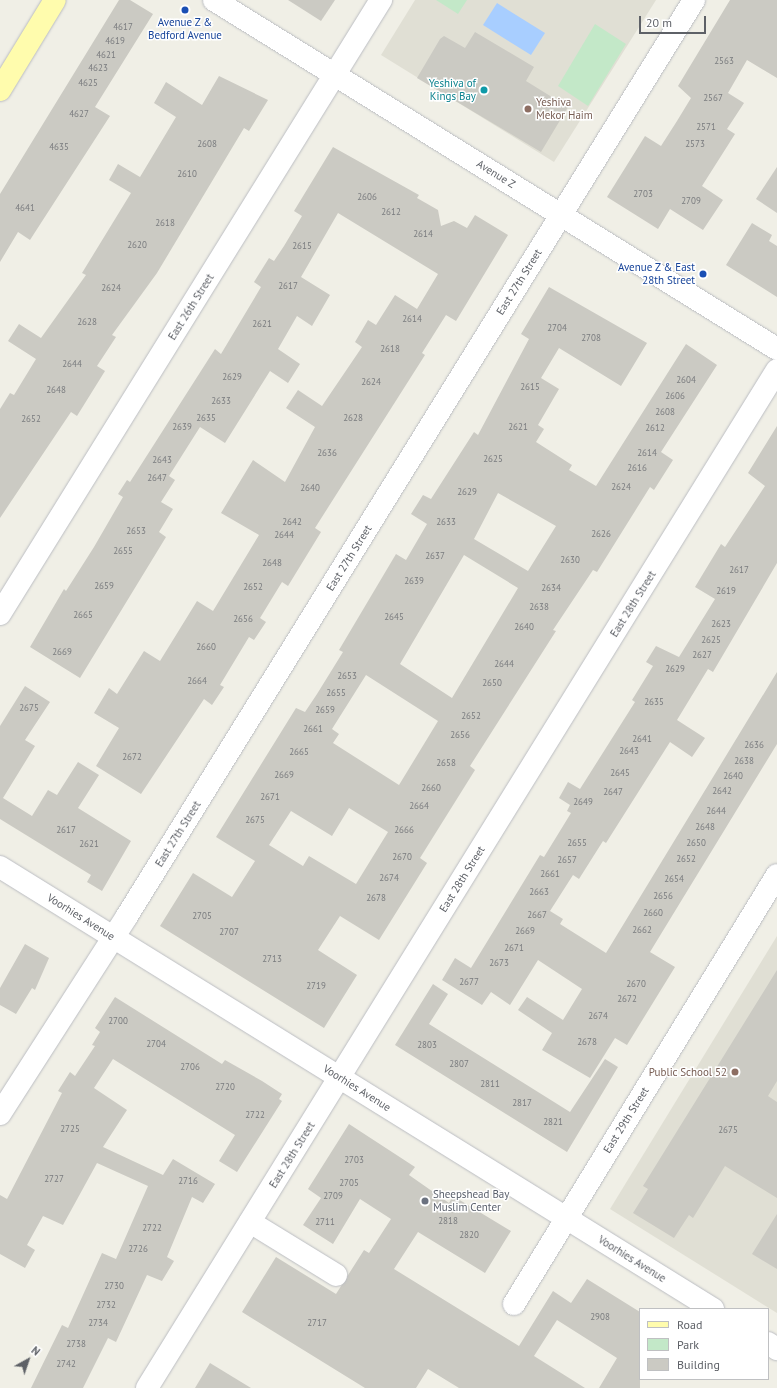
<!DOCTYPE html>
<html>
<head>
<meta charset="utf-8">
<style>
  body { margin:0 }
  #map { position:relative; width:777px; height:1388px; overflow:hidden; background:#f0efe6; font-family:"PT Sans",sans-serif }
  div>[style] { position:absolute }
  .education>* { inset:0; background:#e0dfd4 }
  .green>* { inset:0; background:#c3e8c8 }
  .water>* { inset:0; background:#a8ceff }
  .building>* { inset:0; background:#cbcac3 }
  .roads { filter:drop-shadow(0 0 1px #bbbdc2) drop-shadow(0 0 1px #bbbdc2) }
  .minor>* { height:22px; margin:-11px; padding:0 11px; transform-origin:11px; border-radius:11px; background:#fff }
  .major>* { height:22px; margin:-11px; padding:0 11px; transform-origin:11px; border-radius:11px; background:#fffcad }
  .dots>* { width:11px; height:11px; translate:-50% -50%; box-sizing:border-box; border:2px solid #fff; border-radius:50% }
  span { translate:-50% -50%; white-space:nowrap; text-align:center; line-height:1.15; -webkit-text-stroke:3px #fff; paint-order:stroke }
  .number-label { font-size:9px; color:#797b7e }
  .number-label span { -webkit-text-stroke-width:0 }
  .transit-label { font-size:11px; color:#164399 }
  .right { translate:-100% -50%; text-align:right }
  .culture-label { font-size:11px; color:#0d838f }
  .education-label { font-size:11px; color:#785e54 }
  .left { translate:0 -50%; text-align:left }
  .street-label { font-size:11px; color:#5e6167 }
  .worship-label { font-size:11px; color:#5b616d }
  .legend { position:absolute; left:639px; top:1308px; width:130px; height:72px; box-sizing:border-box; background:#fff; border:1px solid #bfc0c2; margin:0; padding:5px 7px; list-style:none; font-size:12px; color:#5e6167 }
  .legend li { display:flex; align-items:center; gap:8px; height:20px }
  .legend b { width:20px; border:1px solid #bfc0c2 }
  .north { position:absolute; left:8px; top:1340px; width:40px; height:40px; -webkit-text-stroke:3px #fff; paint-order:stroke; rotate:40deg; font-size:11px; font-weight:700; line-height:16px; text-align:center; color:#5e6167 }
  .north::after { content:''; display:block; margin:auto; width:14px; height:18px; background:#5e6167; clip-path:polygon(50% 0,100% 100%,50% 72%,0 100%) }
  .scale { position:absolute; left:639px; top:16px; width:67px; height:18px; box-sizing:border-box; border:2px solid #5e6167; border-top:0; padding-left:5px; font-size:12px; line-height:14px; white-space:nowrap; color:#5e6167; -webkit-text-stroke:3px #fff; paint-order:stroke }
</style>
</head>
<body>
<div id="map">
  <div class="education">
    <i style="clip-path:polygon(415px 0,656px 0,554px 162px,381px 55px)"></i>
    <i style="clip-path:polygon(777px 936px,777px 1313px,610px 1209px)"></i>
  </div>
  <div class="green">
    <i style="clip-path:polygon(436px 0,467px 0,458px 14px)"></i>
    <i style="clip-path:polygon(595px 24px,626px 44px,588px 106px,558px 86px)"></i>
  </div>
  <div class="water">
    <i style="clip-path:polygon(497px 3px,545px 33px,531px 55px,483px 25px)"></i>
  </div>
  <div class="building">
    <i style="clip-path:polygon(119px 0,130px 0,153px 14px,95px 107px,110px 116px,30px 240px,18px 232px,0 262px,0 194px)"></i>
    <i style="clip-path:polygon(288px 0,335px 0,321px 21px)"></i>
    <i style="clip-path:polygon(730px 0,777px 0,777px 78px,747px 60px,728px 93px,744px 103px,727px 129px,735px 134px,702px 186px,723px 200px,703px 230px,670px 209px,658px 229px,607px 197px,645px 136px,661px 146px,677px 121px,691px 98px,678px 86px)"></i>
    <i style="clip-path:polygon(475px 32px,534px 67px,526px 81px,568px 107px,541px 152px,417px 78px,440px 39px,444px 36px,465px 48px)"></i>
    <i style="clip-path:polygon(219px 76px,268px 100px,249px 131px,244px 128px,157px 273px,112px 335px,116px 337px,97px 366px,105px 371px,77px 416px,71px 412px,0 518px,0 409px,10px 393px,14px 395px,36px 359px,8px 341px,19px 324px,41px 338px,86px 275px,82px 273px,131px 193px,109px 180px,118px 164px,140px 177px,176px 117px,154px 103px,166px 82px,202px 105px)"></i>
    <i style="clip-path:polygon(333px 147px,419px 195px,417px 198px,438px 210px,441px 226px,454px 221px,467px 228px,475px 215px,508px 235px,456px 321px,446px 315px,422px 353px,425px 355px,411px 377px,315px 528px,321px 532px,288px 586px,282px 582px,260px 618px,266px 622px,254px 640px,249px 637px,220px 685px,224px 687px,212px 705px,204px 699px,141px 794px,96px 766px,119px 728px,94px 713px,109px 688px,117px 694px,144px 651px,160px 661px,197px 601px,213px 611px,259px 535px,221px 513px,253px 460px,285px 482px,315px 427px,286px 408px,298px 390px,322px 406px,362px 347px,355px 342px,368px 320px,376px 325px,395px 295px,417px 309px,438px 274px,338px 213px,301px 277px,330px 295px,312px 326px,297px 316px,278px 349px,300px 364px,288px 383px,270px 371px,225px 443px,200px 427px,169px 476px,175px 480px,161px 502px,173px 509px,159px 532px,166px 537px,80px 678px,30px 647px,64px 589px,66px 591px,94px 547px,123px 497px,118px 494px,127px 480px,130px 482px,215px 349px,221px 354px,261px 287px,254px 282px,269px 258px,274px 261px,284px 246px,302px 216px,294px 211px)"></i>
    <i style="clip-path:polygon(777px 167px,777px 213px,756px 199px)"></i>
    <i style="clip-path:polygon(752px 223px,772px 235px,769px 241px,777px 246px,777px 297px,726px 265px)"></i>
    <i style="clip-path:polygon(evenodd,549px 287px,647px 343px,621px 386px,559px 348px,541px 378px,559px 389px,538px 425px,544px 429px,536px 442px,572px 465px,569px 470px,596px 486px,686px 344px,717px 365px,661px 452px,673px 460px,654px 490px,650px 487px,597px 572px,593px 570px,553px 630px,556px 631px,470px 766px,475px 770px,420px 858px,427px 863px,379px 940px,340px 916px,318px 950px,357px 975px,324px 1028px,160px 926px,193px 873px,232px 897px,255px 861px,216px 837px,296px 708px,305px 712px,317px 694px,343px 652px,339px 650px,396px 554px,406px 560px,427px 524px,411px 514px,423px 495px,431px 499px,474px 432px,478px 435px,529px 339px,521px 334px,549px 287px,498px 493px,556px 526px,528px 571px,474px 539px,498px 493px,549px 287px,464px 555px,518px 588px,452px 698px,400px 664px,464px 555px,549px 287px,366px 675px,438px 721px,399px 785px,333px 743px,339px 734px,332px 729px,366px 675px,549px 287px,349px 808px,388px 832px,356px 884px,309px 856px,303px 866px,269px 845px,291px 811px,332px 836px,349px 808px)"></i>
    <i style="clip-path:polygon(777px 426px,777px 563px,713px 672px,708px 669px,677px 720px,705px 738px,692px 757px,670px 742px,606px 843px,603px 841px,579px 879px,573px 875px,550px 911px,563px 919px,560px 924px,606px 953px,777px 672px,777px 744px,650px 952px,675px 967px,627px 1045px,615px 1038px,590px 1078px,542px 1050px,552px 1033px,518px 1010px,527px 997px,563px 1020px,582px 989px,538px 960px,510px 1005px,491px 992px,482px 1005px,442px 980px,455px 958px,471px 968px,540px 855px,544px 857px,571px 813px,567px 811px,570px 805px,559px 798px,568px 782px,580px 789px,635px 702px,632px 700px,653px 666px,646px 662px,656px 646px,679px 657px,715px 599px,695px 587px,721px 544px,725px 547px,765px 486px,748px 473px)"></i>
    <i style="clip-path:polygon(25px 686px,50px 702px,25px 740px,35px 746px,3px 798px,32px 816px,48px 790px,57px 795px,78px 762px,99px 775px,78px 808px,131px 841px,102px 891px,87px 882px,91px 875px,0 819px,0 726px)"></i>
    <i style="clip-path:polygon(25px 944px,49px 958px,35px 990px,32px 988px,16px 1014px,0 1005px,0 988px)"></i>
    <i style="clip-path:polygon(777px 970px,777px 1081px,768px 1096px,777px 1102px,777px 1198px,725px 1166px,693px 1218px,689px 1215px,674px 1238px,633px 1213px,648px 1189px,643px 1186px)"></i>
    <i style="clip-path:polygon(433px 984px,448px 994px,429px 1024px,570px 1112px,605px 1059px,618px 1067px,567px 1152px,395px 1045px)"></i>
    <i style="clip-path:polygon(115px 997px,222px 1064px,225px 1060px,262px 1081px,282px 1094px,279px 1099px,282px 1101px,237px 1172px,219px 1161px,235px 1135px,113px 1059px,94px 1088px,127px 1110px,103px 1147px,163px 1175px,173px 1159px,215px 1184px,203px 1203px,192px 1197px,167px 1257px,174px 1261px,162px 1281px,147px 1275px,116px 1342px,108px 1338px,83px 1388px,31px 1388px,62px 1325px,68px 1328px,102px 1253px,116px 1259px,148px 1186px,97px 1163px,63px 1225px,43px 1216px,27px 1245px,35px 1250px,25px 1268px,0 1254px,0 1195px,7px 1199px,62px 1093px,58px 1091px,70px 1072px,75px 1076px,95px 1046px,92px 1045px,100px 1032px,95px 1028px)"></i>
    <i style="clip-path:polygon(349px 1124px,415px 1167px,409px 1175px,449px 1203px,453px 1196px,511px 1231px,485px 1273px,418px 1232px,394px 1269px,519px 1346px,553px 1291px,571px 1303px,587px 1279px,640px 1312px,640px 1388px,599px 1388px,617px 1358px,557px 1320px,534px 1356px,585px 1388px,459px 1388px,428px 1369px,416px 1388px,365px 1388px,242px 1312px,276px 1257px,336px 1294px,364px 1250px,369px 1253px,391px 1219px,360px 1199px,333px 1244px,303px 1225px,321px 1198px,308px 1189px)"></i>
    <i style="clip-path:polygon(777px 1214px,777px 1269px,752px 1254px)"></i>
    <i style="clip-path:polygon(210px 1363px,251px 1388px,195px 1388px)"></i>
  </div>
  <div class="roads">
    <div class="minor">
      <i style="left:214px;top:0;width:662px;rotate:31.79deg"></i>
      <i style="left:0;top:614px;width:723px;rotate:-58.18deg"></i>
      <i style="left:0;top:867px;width:839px;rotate:31.8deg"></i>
      <i style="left:0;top:1114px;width:235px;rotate:-57.3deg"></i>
      <i style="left:127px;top:916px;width:1077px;rotate:-58.24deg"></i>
      <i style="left:250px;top:1222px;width:101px;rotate:31.6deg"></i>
      <i style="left:514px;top:1304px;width:503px;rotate:-58.49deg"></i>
      <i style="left:768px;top:1343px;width:11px;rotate:34deg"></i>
      <i style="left:147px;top:1388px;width:1197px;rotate:-58.25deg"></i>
    </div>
    <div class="major">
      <i style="left:0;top:90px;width:105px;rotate:-58.6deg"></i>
    </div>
  </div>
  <div class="dots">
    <i style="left:185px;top:10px;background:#1a4fb4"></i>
    <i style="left:484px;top:90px;background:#0f9aa8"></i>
    <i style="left:528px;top:109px;background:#8d6e63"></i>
    <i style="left:703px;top:274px;background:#1a4fb4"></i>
    <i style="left:735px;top:1072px;background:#8d6e63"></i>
    <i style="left:425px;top:1201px;background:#6b7280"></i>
  </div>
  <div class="number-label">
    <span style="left:123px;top:27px">4617</span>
    <span style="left:115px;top:41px">4619</span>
    <span style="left:106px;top:55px">4621</span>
    <span style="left:724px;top:61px">2563</span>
    <span style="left:98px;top:68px">4623</span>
    <span style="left:88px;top:83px">4625</span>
    <span style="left:713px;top:98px">2567</span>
    <span style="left:79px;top:114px">4627</span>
    <span style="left:706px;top:127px">2571</span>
    <span style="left:207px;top:144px">2608</span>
    <span style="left:695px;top:144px">2573</span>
    <span style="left:59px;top:147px">4635</span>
    <span style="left:187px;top:174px">2610</span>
    <span style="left:643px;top:194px">2703</span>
    <span style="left:367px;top:197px">2606</span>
    <span style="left:691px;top:201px">2709</span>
    <span style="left:25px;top:208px">4641</span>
    <span style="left:391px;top:212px">2612</span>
    <span style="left:165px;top:223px">2618</span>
    <span style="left:423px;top:234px">2614</span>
    <span style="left:137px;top:245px">2620</span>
    <span style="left:302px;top:246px">2615</span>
    <span style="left:288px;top:286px">2617</span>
    <span style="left:111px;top:288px">2624</span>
    <span style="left:412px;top:319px">2614</span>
    <span style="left:87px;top:322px">2628</span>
    <span style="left:262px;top:324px">2621</span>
    <span style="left:557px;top:328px">2704</span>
    <span style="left:591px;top:338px">2708</span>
    <span style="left:390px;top:349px">2618</span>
    <span style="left:72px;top:364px">2644</span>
    <span style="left:232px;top:377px">2629</span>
    <span style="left:686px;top:380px">2604</span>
    <span style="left:371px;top:382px">2624</span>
    <span style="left:530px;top:387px">2615</span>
    <span style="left:56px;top:390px">2648</span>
    <span style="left:675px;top:396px">2606</span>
    <span style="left:221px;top:401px">2633</span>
    <span style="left:665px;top:412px">2608</span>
    <span style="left:206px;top:418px">2635</span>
    <span style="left:353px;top:418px">2628</span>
    <span style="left:31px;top:419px">2652</span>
    <span style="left:182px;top:427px">2639</span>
    <span style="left:518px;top:427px">2621</span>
    <span style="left:655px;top:428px">2612</span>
    <span style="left:327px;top:453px">2636</span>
    <span style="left:647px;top:453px">2614</span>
    <span style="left:493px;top:459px">2625</span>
    <span style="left:162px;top:460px">2643</span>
    <span style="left:637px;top:468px">2616</span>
    <span style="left:157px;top:478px">2647</span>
    <span style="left:621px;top:487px">2624</span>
    <span style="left:310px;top:488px">2640</span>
    <span style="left:467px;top:492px">2629</span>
    <span style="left:292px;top:522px">2642</span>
    <span style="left:446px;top:522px">2633</span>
    <span style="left:136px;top:531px">2653</span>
    <span style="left:601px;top:534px">2626</span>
    <span style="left:284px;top:535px">2644</span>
    <span style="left:123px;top:551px">2655</span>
    <span style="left:435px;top:556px">2637</span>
    <span style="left:570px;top:560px">2630</span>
    <span style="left:272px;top:563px">2648</span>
    <span style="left:739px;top:570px">2617</span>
    <span style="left:414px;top:581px">2639</span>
    <span style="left:104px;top:586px">2659</span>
    <span style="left:253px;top:587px">2652</span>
    <span style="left:551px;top:588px">2634</span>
    <span style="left:726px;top:591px">2619</span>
    <span style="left:539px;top:607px">2638</span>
    <span style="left:83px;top:615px">2665</span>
    <span style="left:394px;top:617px">2645</span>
    <span style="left:243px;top:619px">2656</span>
    <span style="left:721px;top:624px">2623</span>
    <span style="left:524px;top:627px">2640</span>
    <span style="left:711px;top:640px">2625</span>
    <span style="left:206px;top:647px">2660</span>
    <span style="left:62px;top:652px">2669</span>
    <span style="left:702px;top:655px">2627</span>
    <span style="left:504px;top:664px">2644</span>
    <span style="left:675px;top:669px">2629</span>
    <span style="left:347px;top:676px">2653</span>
    <span style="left:197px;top:681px">2664</span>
    <span style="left:492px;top:683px">2650</span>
    <span style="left:336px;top:693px">2655</span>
    <span style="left:654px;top:702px">2635</span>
    <span style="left:29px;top:708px">2675</span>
    <span style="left:325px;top:710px">2659</span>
    <span style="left:471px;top:716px">2652</span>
    <span style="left:313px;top:729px">2661</span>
    <span style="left:460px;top:735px">2656</span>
    <span style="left:642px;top:739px">2641</span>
    <span style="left:754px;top:745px">2636</span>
    <span style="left:629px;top:751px">2643</span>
    <span style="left:299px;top:752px">2665</span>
    <span style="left:132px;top:757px">2672</span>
    <span style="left:744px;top:761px">2638</span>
    <span style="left:446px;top:763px">2658</span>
    <span style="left:620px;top:773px">2645</span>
    <span style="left:284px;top:775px">2669</span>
    <span style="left:733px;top:776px">2640</span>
    <span style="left:431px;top:788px">2660</span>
    <span style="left:722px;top:791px">2642</span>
    <span style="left:613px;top:792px">2647</span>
    <span style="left:270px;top:797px">2671</span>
    <span style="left:583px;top:802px">2649</span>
    <span style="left:419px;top:806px">2664</span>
    <span style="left:716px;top:811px">2644</span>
    <span style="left:255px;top:820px">2675</span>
    <span style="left:705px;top:827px">2648</span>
    <span style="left:66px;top:830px">2617</span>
    <span style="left:404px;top:830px">2666</span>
    <span style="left:577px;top:843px">2655</span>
    <span style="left:696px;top:843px">2650</span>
    <span style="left:89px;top:844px">2621</span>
    <span style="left:402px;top:857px">2670</span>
    <span style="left:686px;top:859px">2652</span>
    <span style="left:567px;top:860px">2657</span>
    <span style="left:550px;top:874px">2661</span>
    <span style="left:389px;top:878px">2674</span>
    <span style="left:674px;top:879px">2654</span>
    <span style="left:539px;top:892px">2663</span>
    <span style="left:663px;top:896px">2656</span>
    <span style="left:376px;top:898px">2678</span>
    <span style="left:653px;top:913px">2660</span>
    <span style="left:537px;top:915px">2667</span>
    <span style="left:202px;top:916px">2705</span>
    <span style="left:642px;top:930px">2662</span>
    <span style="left:525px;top:931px">2669</span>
    <span style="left:229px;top:932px">2707</span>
    <span style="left:514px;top:948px">2671</span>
    <span style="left:272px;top:959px">2713</span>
    <span style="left:499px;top:963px">2673</span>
    <span style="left:469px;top:982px">2677</span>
    <span style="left:636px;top:984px">2670</span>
    <span style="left:316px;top:986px">2719</span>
    <span style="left:627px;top:999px">2672</span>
    <span style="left:598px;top:1016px">2674</span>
    <span style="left:118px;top:1021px">2700</span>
    <span style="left:587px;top:1042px">2678</span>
    <span style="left:156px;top:1044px">2704</span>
    <span style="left:427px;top:1045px">2803</span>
    <span style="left:459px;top:1064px">2807</span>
    <span style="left:190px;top:1067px">2706</span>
    <span style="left:490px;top:1084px">2811</span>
    <span style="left:225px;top:1087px">2720</span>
    <span style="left:522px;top:1103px">2817</span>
    <span style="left:255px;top:1115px">2722</span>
    <span style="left:553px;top:1122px">2821</span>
    <span style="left:70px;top:1129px">2725</span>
    <span style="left:728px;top:1130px">2675</span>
    <span style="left:354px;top:1160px">2703</span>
    <span style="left:54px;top:1179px">2727</span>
    <span style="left:188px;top:1181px">2716</span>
    <span style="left:349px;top:1183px">2705</span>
    <span style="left:333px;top:1196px">2709</span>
    <span style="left:448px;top:1221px">2818</span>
    <span style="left:325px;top:1222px">2711</span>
    <span style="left:152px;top:1228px">2722</span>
    <span style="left:469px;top:1235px">2820</span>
    <span style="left:138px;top:1249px">2726</span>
    <span style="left:114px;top:1286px">2730</span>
    <span style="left:106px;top:1305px">2732</span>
    <span style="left:600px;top:1317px">2908</span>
    <span style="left:98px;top:1323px">2734</span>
    <span style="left:317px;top:1323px">2717</span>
    <span style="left:76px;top:1344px">2738</span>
    <span style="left:66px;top:1364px">2742</span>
  </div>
  <div class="transit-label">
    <span style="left:185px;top:29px">Avenue Z &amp;<br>Bedford Avenue</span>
    <span class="right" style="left:695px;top:274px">Avenue Z &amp; East<br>28th Street</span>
  </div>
  <div class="culture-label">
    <span class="right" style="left:476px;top:90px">Yeshiva of<br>Kings Bay</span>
  </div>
  <div class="education-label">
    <span class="left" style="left:536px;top:109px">Yeshiva<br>Mekor Haim</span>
    <span class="right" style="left:727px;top:1072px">Public School 52</span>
  </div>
  <div class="street-label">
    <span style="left:496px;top:174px;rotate:32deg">Avenue Z</span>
    <span style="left:519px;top:282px;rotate:-58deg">East 27th Street</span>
    <span style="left:191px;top:307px;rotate:-58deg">East 26th Street</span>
    <span style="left:349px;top:558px;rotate:-58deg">East 27th Street</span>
    <span style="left:633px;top:604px;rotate:-58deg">East 28th Street</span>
    <span style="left:178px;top:834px;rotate:-58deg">East 27th Street</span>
    <span style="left:462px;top:879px;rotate:-58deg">East 28th Street</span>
    <span style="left:81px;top:917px;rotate:32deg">Voorhies Avenue</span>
    <span style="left:357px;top:1088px;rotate:32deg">Voorhies Avenue</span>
    <span style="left:626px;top:1120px;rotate:-58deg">East 29th Street</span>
    <span style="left:292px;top:1155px;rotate:-58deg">East 28th Street</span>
    <span style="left:632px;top:1259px;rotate:32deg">Voorhies Avenue</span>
  </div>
  <div class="worship-label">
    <span class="left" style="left:433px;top:1201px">Sheepshead Bay<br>Muslim Center</span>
  </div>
  <ul class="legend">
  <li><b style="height:5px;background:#fffcad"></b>Road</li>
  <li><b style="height:11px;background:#c3e8c8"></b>Park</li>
  <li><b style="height:11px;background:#cbcac3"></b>Building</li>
  </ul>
  <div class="north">N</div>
  <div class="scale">20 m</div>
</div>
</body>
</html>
